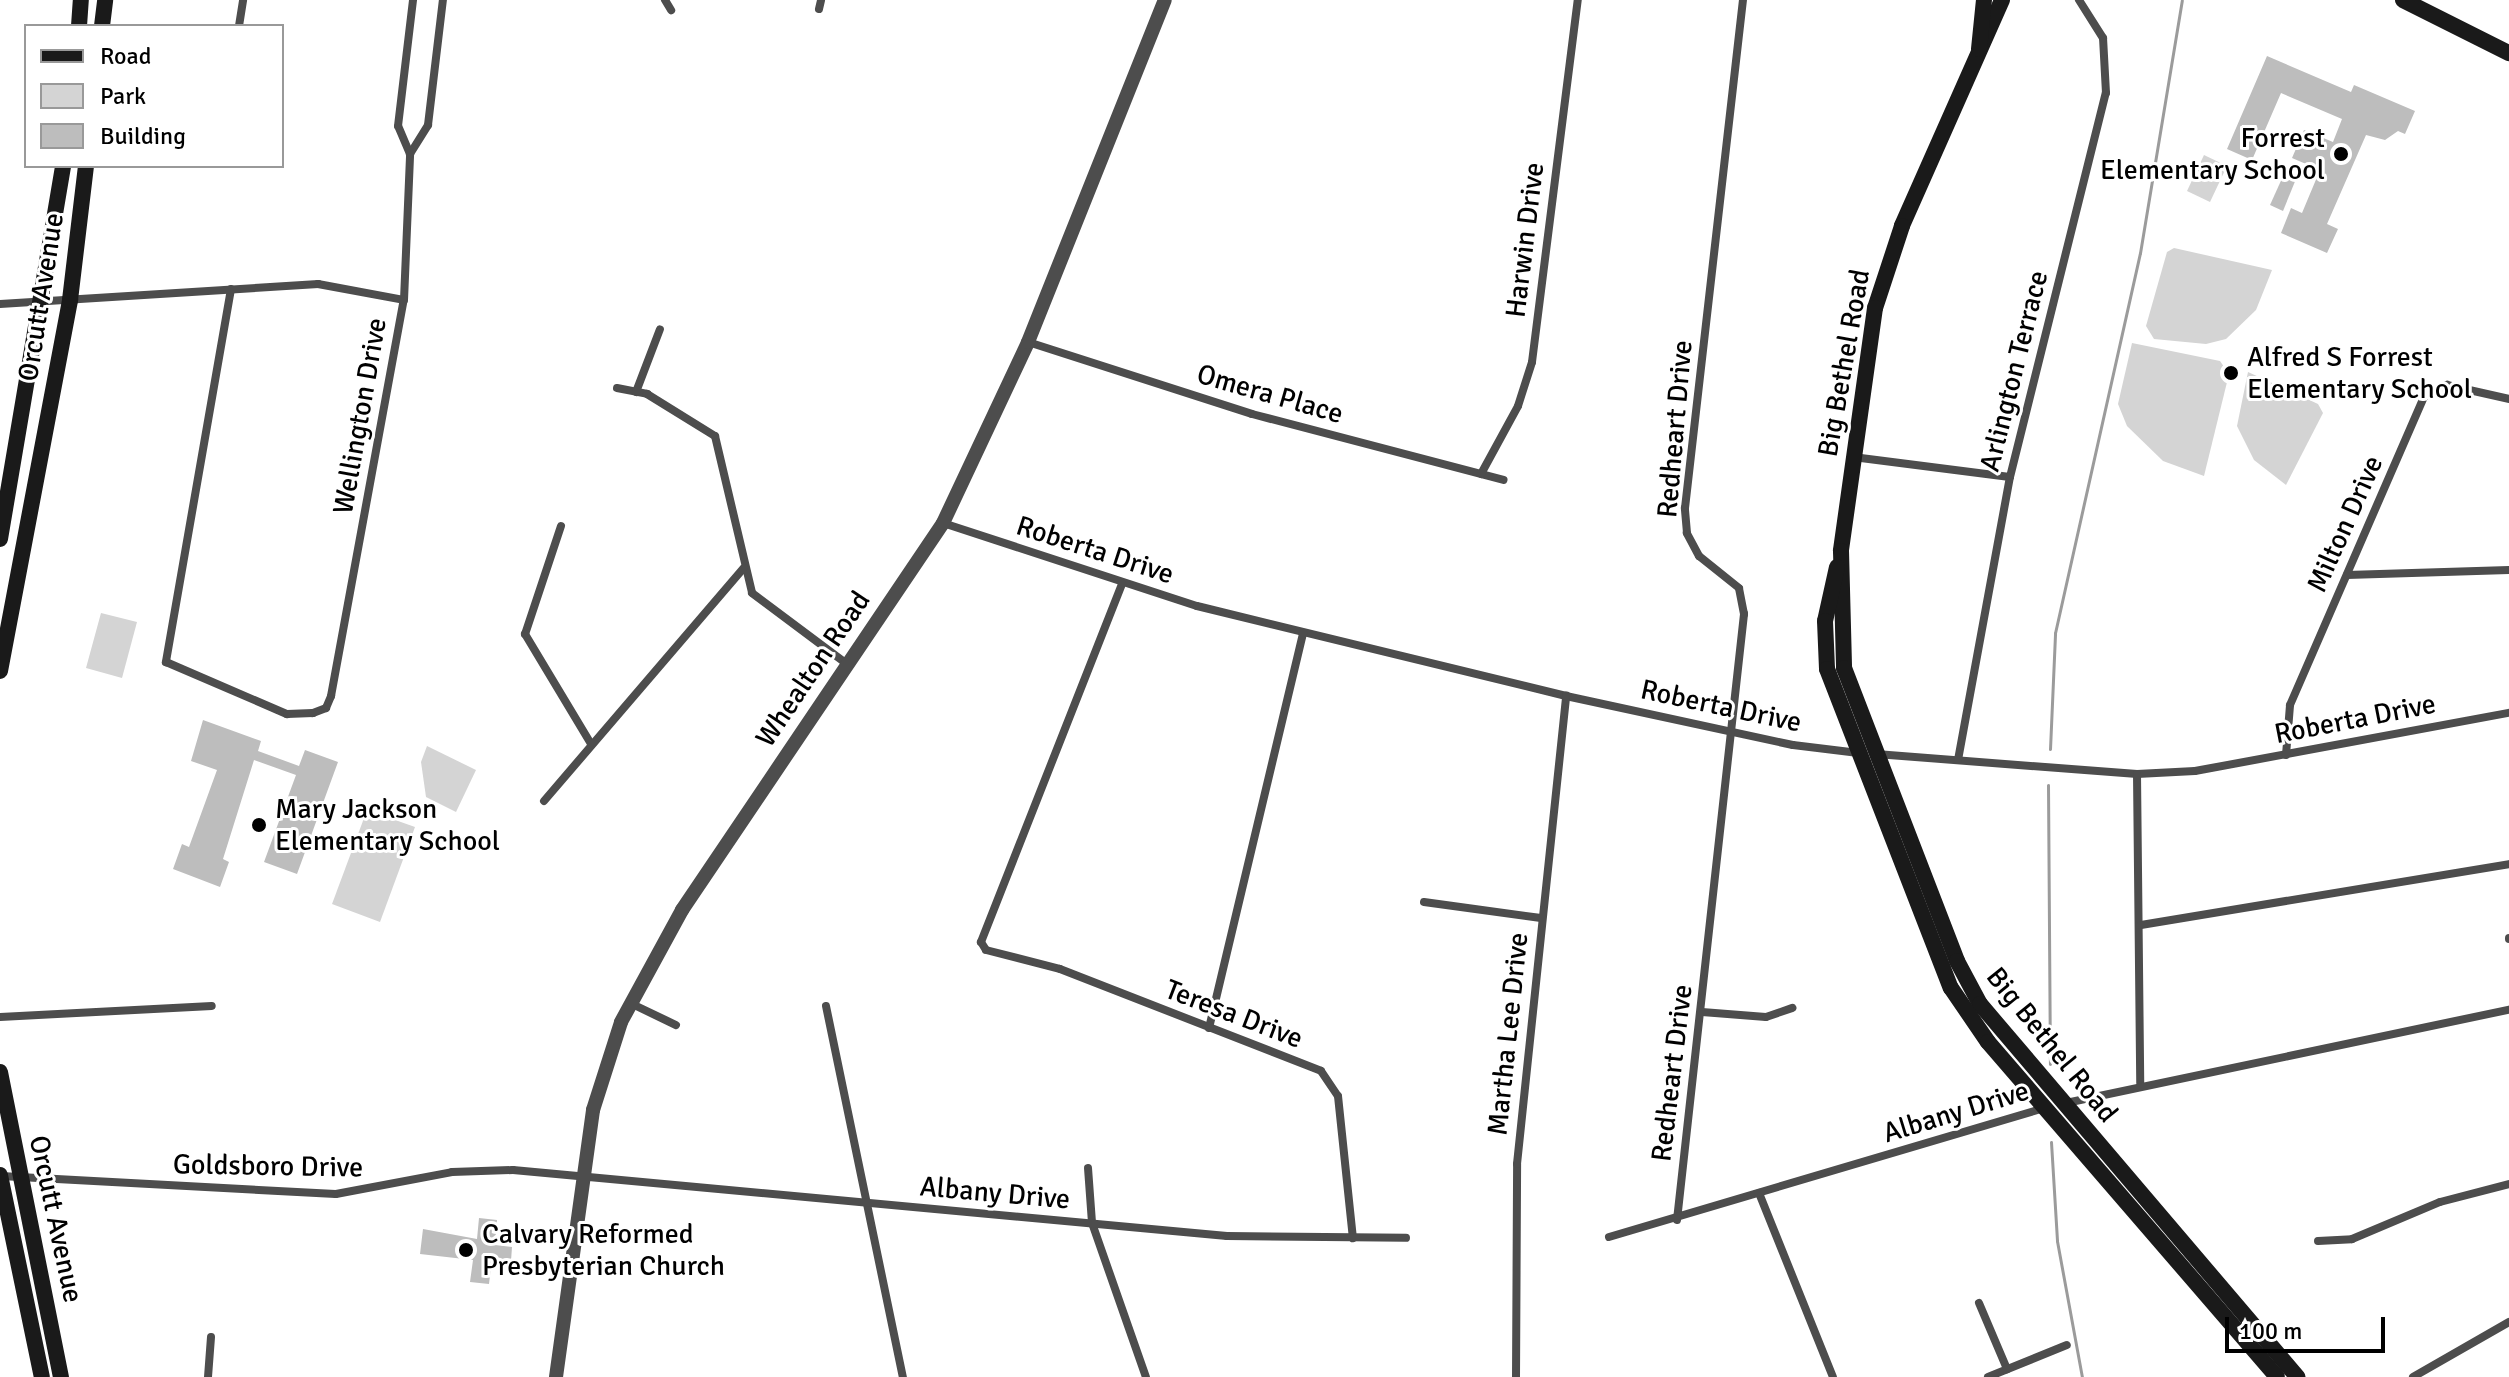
<!DOCTYPE html>
<html>
<head>
<meta charset="utf-8">
<style>
  body { margin:0 }
  #map { position:relative; width:2509px; height:1377px; overflow:hidden; background:#fff; font-family:Signika,sans-serif }
  div>[style] { position:absolute }
  .green>* { inset:0; background:#d4d4d4 }
  .stream>* { height:3px; margin:-1.5px; padding:0 1.5px; transform-origin:1.5px; border-radius:1.5px; background:#9b9b9b }
  .building>* { inset:0; background:#bdbdbd }
  .minor>* { height:8px; margin:-4px; padding:0 4px; transform-origin:4px; border-radius:4px; background:#4d4d4d }
  .tertiary>* { height:14px; margin:-7px; padding:0 7px; transform-origin:7px; border-radius:7px; background:#4d4d4d }
  .secondary>* { height:16px; margin:-8px; padding:0 8px; transform-origin:8px; border-radius:8px; background:#1a1a1a }
  .dots>* { width:22px; height:22px; translate:-50% -50%; box-sizing:border-box; border:4px solid #fff; border-radius:50% }
  span { translate:-50% -50%; white-space:nowrap; text-align:center; line-height:1.15; -webkit-text-stroke:6px #fff; paint-order:stroke }
  .poi-label { font-size:28px; color:#000 }
  .right { translate:-100% -50%; text-align:right }
  .left { translate:0 -50%; text-align:left }
  .street-label { font-size:28px; color:#000 }
  .legend { position:absolute; left:24px; top:24px; width:260px; height:144px; box-sizing:border-box; background:#fff; border:2px solid #999; margin:0; padding:10px 14px; list-style:none; font-size:24px; color:#000 }
  .legend li { display:flex; align-items:center; gap:16px; height:40px }
  .legend b { width:40px; border:2px solid #999 }
  .scale { position:absolute; left:2225px; top:1317px; width:160px; height:36px; box-sizing:border-box; border:4px solid #000; border-top:0; padding-left:10px; font-size:24px; line-height:28px; white-space:nowrap; color:#000; -webkit-text-stroke:6px #fff; paint-order:stroke }
</style>
</head>
<body>
<div id="map">
  <div class="green">
    <i style="clip-path:polygon(2204px 155px,2227px 166px,2210px 202px,2187px 191px)"></i>
    <i style="clip-path:polygon(2174px 248px,2272px 270px,2256px 310px,2226px 339px,2206px 344px,2154px 339px,2146px 326px,2167px 252px)"></i>
    <i style="clip-path:polygon(2132px 343px,2220px 361px,2229px 374px,2204px 476px,2163px 461px,2127px 426px,2118px 404px)"></i>
    <i style="clip-path:polygon(2248px 372px,2318px 404px,2323px 413px,2286px 485px,2254px 460px,2237px 426px)"></i>
    <i style="clip-path:polygon(101px 613px,137px 622px,122px 678px,86px 668px)"></i>
    <i style="clip-path:polygon(427px 746px,476px 770px,456px 812px,426px 797px,421px 762px)"></i>
    <i style="clip-path:polygon(367px 810px,415px 827px,380px 922px,332px 904px)"></i>
  </div>
  <div class="stream">
    <i style="left:2050px;top:749px;width:116px;rotate:-87.5deg"></i>
    <i style="left:2055px;top:633px;width:389px;rotate:-77.4deg"></i>
    <i style="left:2140px;top:253px;width:256px;rotate:-80.6deg"></i>
    <i style="left:2048px;top:785px;width:279px;rotate:89.6deg"></i>
    <i style="left:2051px;top:1142px;width:99px;rotate:86.5deg"></i>
    <i style="left:2057px;top:1241px;width:138px;rotate:79.6deg"></i>
  </div>
  <div class="building">
    <i style="clip-path:polygon(2267px 56px,2351px 92px,2354px 85px,2415px 111px,2405px 134px,2398px 131px,2385px 140px,2366px 135px,2327px 224px,2338px 229px,2327px 253px,2281px 233px,2291px 208px,2302px 213px,2320px 170px,2292px 158px,2304px 130px,2333px 142px,2342px 119px,2281px 93px,2252px 160px,2227px 149px)"></i>
    <i style="clip-path:polygon(2284px 174px,2296px 179px,2283px 211px,2270px 205px)"></i>
    <i style="clip-path:polygon(203px 720px,261px 741px,258px 751px,299px 766px,305px 750px,338px 762px,297px 874px,264px 862px,296px 775px,254px 760px,223px 859px,229px 862px,220px 887px,173px 869px,182px 844px,189px 847px,217px 770px,191px 761px)"></i>
    <i style="clip-path:polygon(479px 1218px,497px 1220px,495px 1245px,512px 1247px,511px 1261px,492px 1259px,489px 1284px,470px 1282px,473px 1260px,420px 1254px,423px 1229px,477px 1239px)"></i>
  </div>
  <div class="minor">
    <i style="left:665px;top:0;width:12px;rotate:59deg"></i>
    <i style="left:819px;top:9px;width:9px;rotate:-77deg"></i>
    <i style="left:239px;top:26px;width:26px;rotate:-81deg"></i>
    <i style="left:410px;top:154px;width:30px;rotate:-113deg"></i>
    <i style="left:398px;top:126px;width:127px;rotate:-83.2deg"></i>
    <i style="left:231px;top:289px;width:379px;rotate:99.9deg"></i>
    <i style="left:166px;top:662px;width:132px;rotate:23.3deg"></i>
    <i style="left:287px;top:714px;width:26px;rotate:-2deg"></i>
    <i style="left:313px;top:713px;width:14px;rotate:-21deg"></i>
    <i style="left:326px;top:708px;width:13px;rotate:-67deg"></i>
    <i style="left:331px;top:696px;width:403px;rotate:-79.6deg"></i>
    <i style="left:404px;top:300px;width:146px;rotate:-87.6deg"></i>
    <i style="left:410px;top:154px;width:34px;rotate:-58deg"></i>
    <i style="left:428px;top:125px;width:126px;rotate:-83.2deg"></i>
    <i style="left:0;top:304px;width:319px;rotate:-3.6deg"></i>
    <i style="left:318px;top:284px;width:87px;rotate:10.5deg"></i>
    <i style="left:1028px;top:342px;width:235px;rotate:17.8deg"></i>
    <i style="left:1252px;top:414px;width:260px;rotate:14.7deg"></i>
    <i style="left:617px;top:388px;width:31px;rotate:11deg"></i>
    <i style="left:647px;top:394px;width:80px;rotate:31.7deg"></i>
    <i style="left:715px;top:436px;width:161px;rotate:76.7deg"></i>
    <i style="left:752px;top:593px;width:119px;rotate:36.8deg"></i>
    <i style="left:636px;top:392px;width:67px;rotate:-69.1deg"></i>
    <i style="left:1853px;top:457px;width:158px;rotate:7.3deg"></i>
    <i style="left:1481px;top:474px;width:77px;rotate:-61.4deg"></i>
    <i style="left:1518px;top:406px;width:46px;rotate:-72.3deg"></i>
    <i style="left:1532px;top:362px;width:365px;rotate:-82.8deg"></i>
    <i style="left:943px;top:523px;width:267px;rotate:18.1deg"></i>
    <i style="left:1197px;top:606px;width:380px;rotate:13.7deg"></i>
    <i style="left:1566px;top:696px;width:232px;rotate:12.2deg"></i>
    <i style="left:1793px;top:745px;width:66px;rotate:6.9deg"></i>
    <i style="left:561px;top:526px;width:114px;rotate:108.4deg"></i>
    <i style="left:525px;top:634px;width:128px;rotate:59deg"></i>
    <i style="left:2347px;top:575px;width:162px;rotate:-1.8deg"></i>
    <i style="left:1122px;top:584px;width:385px;rotate:111.5deg"></i>
    <i style="left:981px;top:942px;width:9px;rotate:58deg"></i>
    <i style="left:986px;top:950px;width:76px;rotate:14.4deg"></i>
    <i style="left:1060px;top:969px;width:280px;rotate:21.3deg"></i>
    <i style="left:1321px;top:1071px;width:30px;rotate:56deg"></i>
    <i style="left:1338px;top:1096px;width:143px;rotate:84deg"></i>
    <i style="left:1876px;top:754px;width:262px;rotate:4.4deg"></i>
    <i style="left:2137px;top:774px;width:58px;rotate:-3deg"></i>
    <i style="left:2195px;top:771px;width:319px;rotate:-10.5deg"></i>
    <i style="left:2286px;top:755px;width:50px;rotate:-85.4deg"></i>
    <i style="left:2290px;top:705px;width:336px;rotate:-66.5deg"></i>
    <i style="left:2424px;top:397px;width:26px;rotate:-28deg"></i>
    <i style="left:2447px;top:385px;width:64px;rotate:12.7deg"></i>
    <i style="left:1958px;top:760px;width:288px;rotate:-79.6deg"></i>
    <i style="left:2010px;top:477px;width:396px;rotate:-76deg"></i>
    <i style="left:2106px;top:93px;width:55px;rotate:-93.1deg"></i>
    <i style="left:2103px;top:38px;width:45px;rotate:-122.3deg"></i>
    <i style="left:2137px;top:774px;width:309px;rotate:89.4deg"></i>
    <i style="left:544px;top:801px;width:307px;rotate:-49.4deg"></i>
    <i style="left:1424px;top:902px;width:118px;rotate:7.8deg"></i>
    <i style="left:2141px;top:925px;width:373px;rotate:-9.4deg"></i>
    <i style="left:2509px;top:938px;width:1px;rotate:90deg"></i>
    <i style="left:630px;top:1003px;width:51px;rotate:25.6deg"></i>
    <i style="left:826px;top:1006px;width:379px;rotate:78.3deg"></i>
    <i style="left:1702px;top:1012px;width:64px;rotate:4.5deg"></i>
    <i style="left:1766px;top:1017px;width:28px;rotate:-19deg"></i>
    <i style="left:0;top:1017px;width:212px;rotate:-3deg"></i>
    <i style="left:1209px;top:1028px;width:406px;rotate:-76.6deg"></i>
    <i style="left:2066px;top:1103px;width:453px;rotate:-11.9deg"></i>
    <i style="left:1088px;top:1168px;width:55px;rotate:85.8deg"></i>
    <i style="left:1092px;top:1223px;width:163px;rotate:70.7deg"></i>
    <i style="left:1px;top:1176px;width:335px;rotate:3.1deg"></i>
    <i style="left:336px;top:1194px;width:118px;rotate:-10.7deg"></i>
    <i style="left:452px;top:1172px;width:61px;rotate:-1.9deg"></i>
    <i style="left:513px;top:1170px;width:717px;rotate:5.28deg"></i>
    <i style="left:1227px;top:1236px;width:179px;rotate:0.6deg"></i>
    <i style="left:1759px;top:1193px;width:198px;rotate:68.1deg"></i>
    <i style="left:1677px;top:1220px;width:610px;rotate:-83.69deg"></i>
    <i style="left:1744px;top:614px;width:26px;rotate:-101deg"></i>
    <i style="left:1739px;top:588px;width:51px;rotate:-141.3deg"></i>
    <i style="left:1699px;top:556px;width:26px;rotate:-118deg"></i>
    <i style="left:1687px;top:533px;width:25px;rotate:-95deg"></i>
    <i style="left:1685px;top:508px;width:511px;rotate:-83.49deg"></i>
    <i style="left:1609px;top:1237px;width:455px;rotate:-16.5deg"></i>
    <i style="left:2318px;top:1241px;width:34px;rotate:-3deg"></i>
    <i style="left:2352px;top:1239px;width:95px;rotate:-22.8deg"></i>
    <i style="left:2440px;top:1202px;width:71px;rotate:-14.6deg"></i>
    <i style="left:1979px;top:1303px;width:72px;rotate:67deg"></i>
    <i style="left:208px;top:1377px;width:40px;rotate:-85.7deg"></i>
    <i style="left:1516px;top:1377px;width:213px;rotate:-89.7deg"></i>
    <i style="left:1517px;top:1164px;width:471px;rotate:-84deg"></i>
    <i style="left:1988px;top:1377px;width:85px;rotate:-22.1deg"></i>
    <i style="left:2413px;top:1377px;width:111px;rotate:-29.8deg"></i>
  </div>
  <div class="tertiary">
    <i style="left:556px;top:1377px;width:270px;rotate:-82.1deg"></i>
    <i style="left:593px;top:1110px;width:92px;rotate:-72.3deg"></i>
    <i style="left:621px;top:1022px;width:128px;rotate:-61.4deg"></i>
    <i style="left:682px;top:910px;width:467px;rotate:-56deg"></i>
    <i style="left:943px;top:523px;width:200px;rotate:-64.8deg"></i>
    <i style="left:1028px;top:342px;width:368px;rotate:-68.2deg"></i>
  </div>
  <div class="secondary">
    <i style="left:2002px;top:0;width:247px;rotate:113.9deg"></i>
    <i style="left:1902px;top:226px;width:86px;rotate:108.2deg"></i>
    <i style="left:1875px;top:308px;width:245px;rotate:98deg"></i>
    <i style="left:1841px;top:551px;width:117px;rotate:88.5deg"></i>
    <i style="left:1844px;top:668px;width:314px;rotate:68.9deg"></i>
    <i style="left:1957px;top:961px;width:49px;rotate:61.9deg"></i>
    <i style="left:1980px;top:1004px;width:490px;rotate:49.6deg"></i>
    <i style="left:2403px;top:0;width:119px;rotate:26.6deg"></i>
    <i style="left:79px;top:26px;width:26px;rotate:-86deg"></i>
    <i style="left:102px;top:26px;width:26px;rotate:-83deg"></i>
    <i style="left:1979px;top:49px;width:49px;rotate:-84.2deg"></i>
    <i style="left:0;top:539px;width:378px;rotate:-80.4deg"></i>
    <i style="left:1837px;top:567px;width:55px;rotate:102.5deg"></i>
    <i style="left:1825px;top:621px;width:48px;rotate:87.6deg"></i>
    <i style="left:1827px;top:669px;width:342px;rotate:68.8deg"></i>
    <i style="left:1951px;top:988px;width:65px;rotate:55.6deg"></i>
    <i style="left:1988px;top:1042px;width:442px;rotate:49.2deg"></i>
    <i style="left:0;top:671px;width:378px;rotate:-79.3deg"></i>
    <i style="left:70px;top:300px;width:135px;rotate:-83.2deg"></i>
    <i style="left:0;top:1072px;width:311px;rotate:78.7deg"></i>
    <i style="left:0;top:1175px;width:206px;rotate:78.3deg"></i>
  </div>
  <div class="dots">
    <i style="left:2341px;top:154px;background:#000"></i>
    <i style="left:2231px;top:373px;background:#000"></i>
    <i style="left:259px;top:825px;background:#000"></i>
    <i style="left:466px;top:1250px;background:#000"></i>
  </div>
  <div class="poi-label">
    <span class="right" style="left:2325px;top:154px">Forrest<br>Elementary School</span>
    <span class="left" style="left:2247px;top:373px">Alfred S Forrest<br>Elementary School</span>
    <span class="left" style="left:275px;top:825px">Mary Jackson<br>Elementary School</span>
    <span class="left" style="left:482px;top:1250px">Calvary Reformed<br>Presbyterian Church</span>
  </div>
  <div class="street-label">
    <span style="left:1525px;top:240px;rotate:-83deg">Harwin Drive</span>
    <span style="left:41px;top:297px;rotate:-81deg">Orcutt Avenue</span>
    <span style="left:1844px;top:363px;rotate:-80deg">Big Bethel Road</span>
    <span style="left:2014px;top:371px;rotate:-76deg">Arlington Terrace</span>
    <span style="left:1270px;top:394px;rotate:16deg">Omera Place</span>
    <span style="left:360px;top:416px;rotate:-80deg">Wellington Drive</span>
    <span style="left:1675px;top:429px;rotate:-85deg">Redheart Drive</span>
    <span style="left:2345px;top:524px;rotate:-66deg">Milton Drive</span>
    <span style="left:1095px;top:550px;rotate:18deg">Roberta Drive</span>
    <span style="left:813px;top:669px;rotate:-56deg">Whealton Road</span>
    <span style="left:1721px;top:706px;rotate:12deg">Roberta Drive</span>
    <span style="left:2355px;top:719px;rotate:-11deg">Roberta Drive</span>
    <span style="left:1234px;top:1014px;rotate:21deg">Teresa Drive</span>
    <span style="left:1508px;top:1034px;rotate:-84deg">Martha Lee Drive</span>
    <span style="left:2052px;top:1045px;rotate:51deg">Big Bethel Road</span>
    <span style="left:1672px;top:1073px;rotate:-83deg">Redheart Drive</span>
    <span style="left:1956px;top:1112px;rotate:-17deg">Albany Drive</span>
    <span style="left:268px;top:1166px;rotate:1deg">Goldsboro Drive</span>
    <span style="left:995px;top:1193px;rotate:5deg">Albany Drive</span>
    <span style="left:56px;top:1219px;rotate:78deg">Orcutt Avenue</span>
  </div>
  <ul class="legend">
  <li><b style="height:10px;background:#1a1a1a"></b>Road</li>
  <li><b style="height:22px;background:#d4d4d4"></b>Park</li>
  <li><b style="height:22px;background:#bdbdbd"></b>Building</li>
  </ul>
  <div class="scale">100 m</div>
</div>
</body>
</html>
